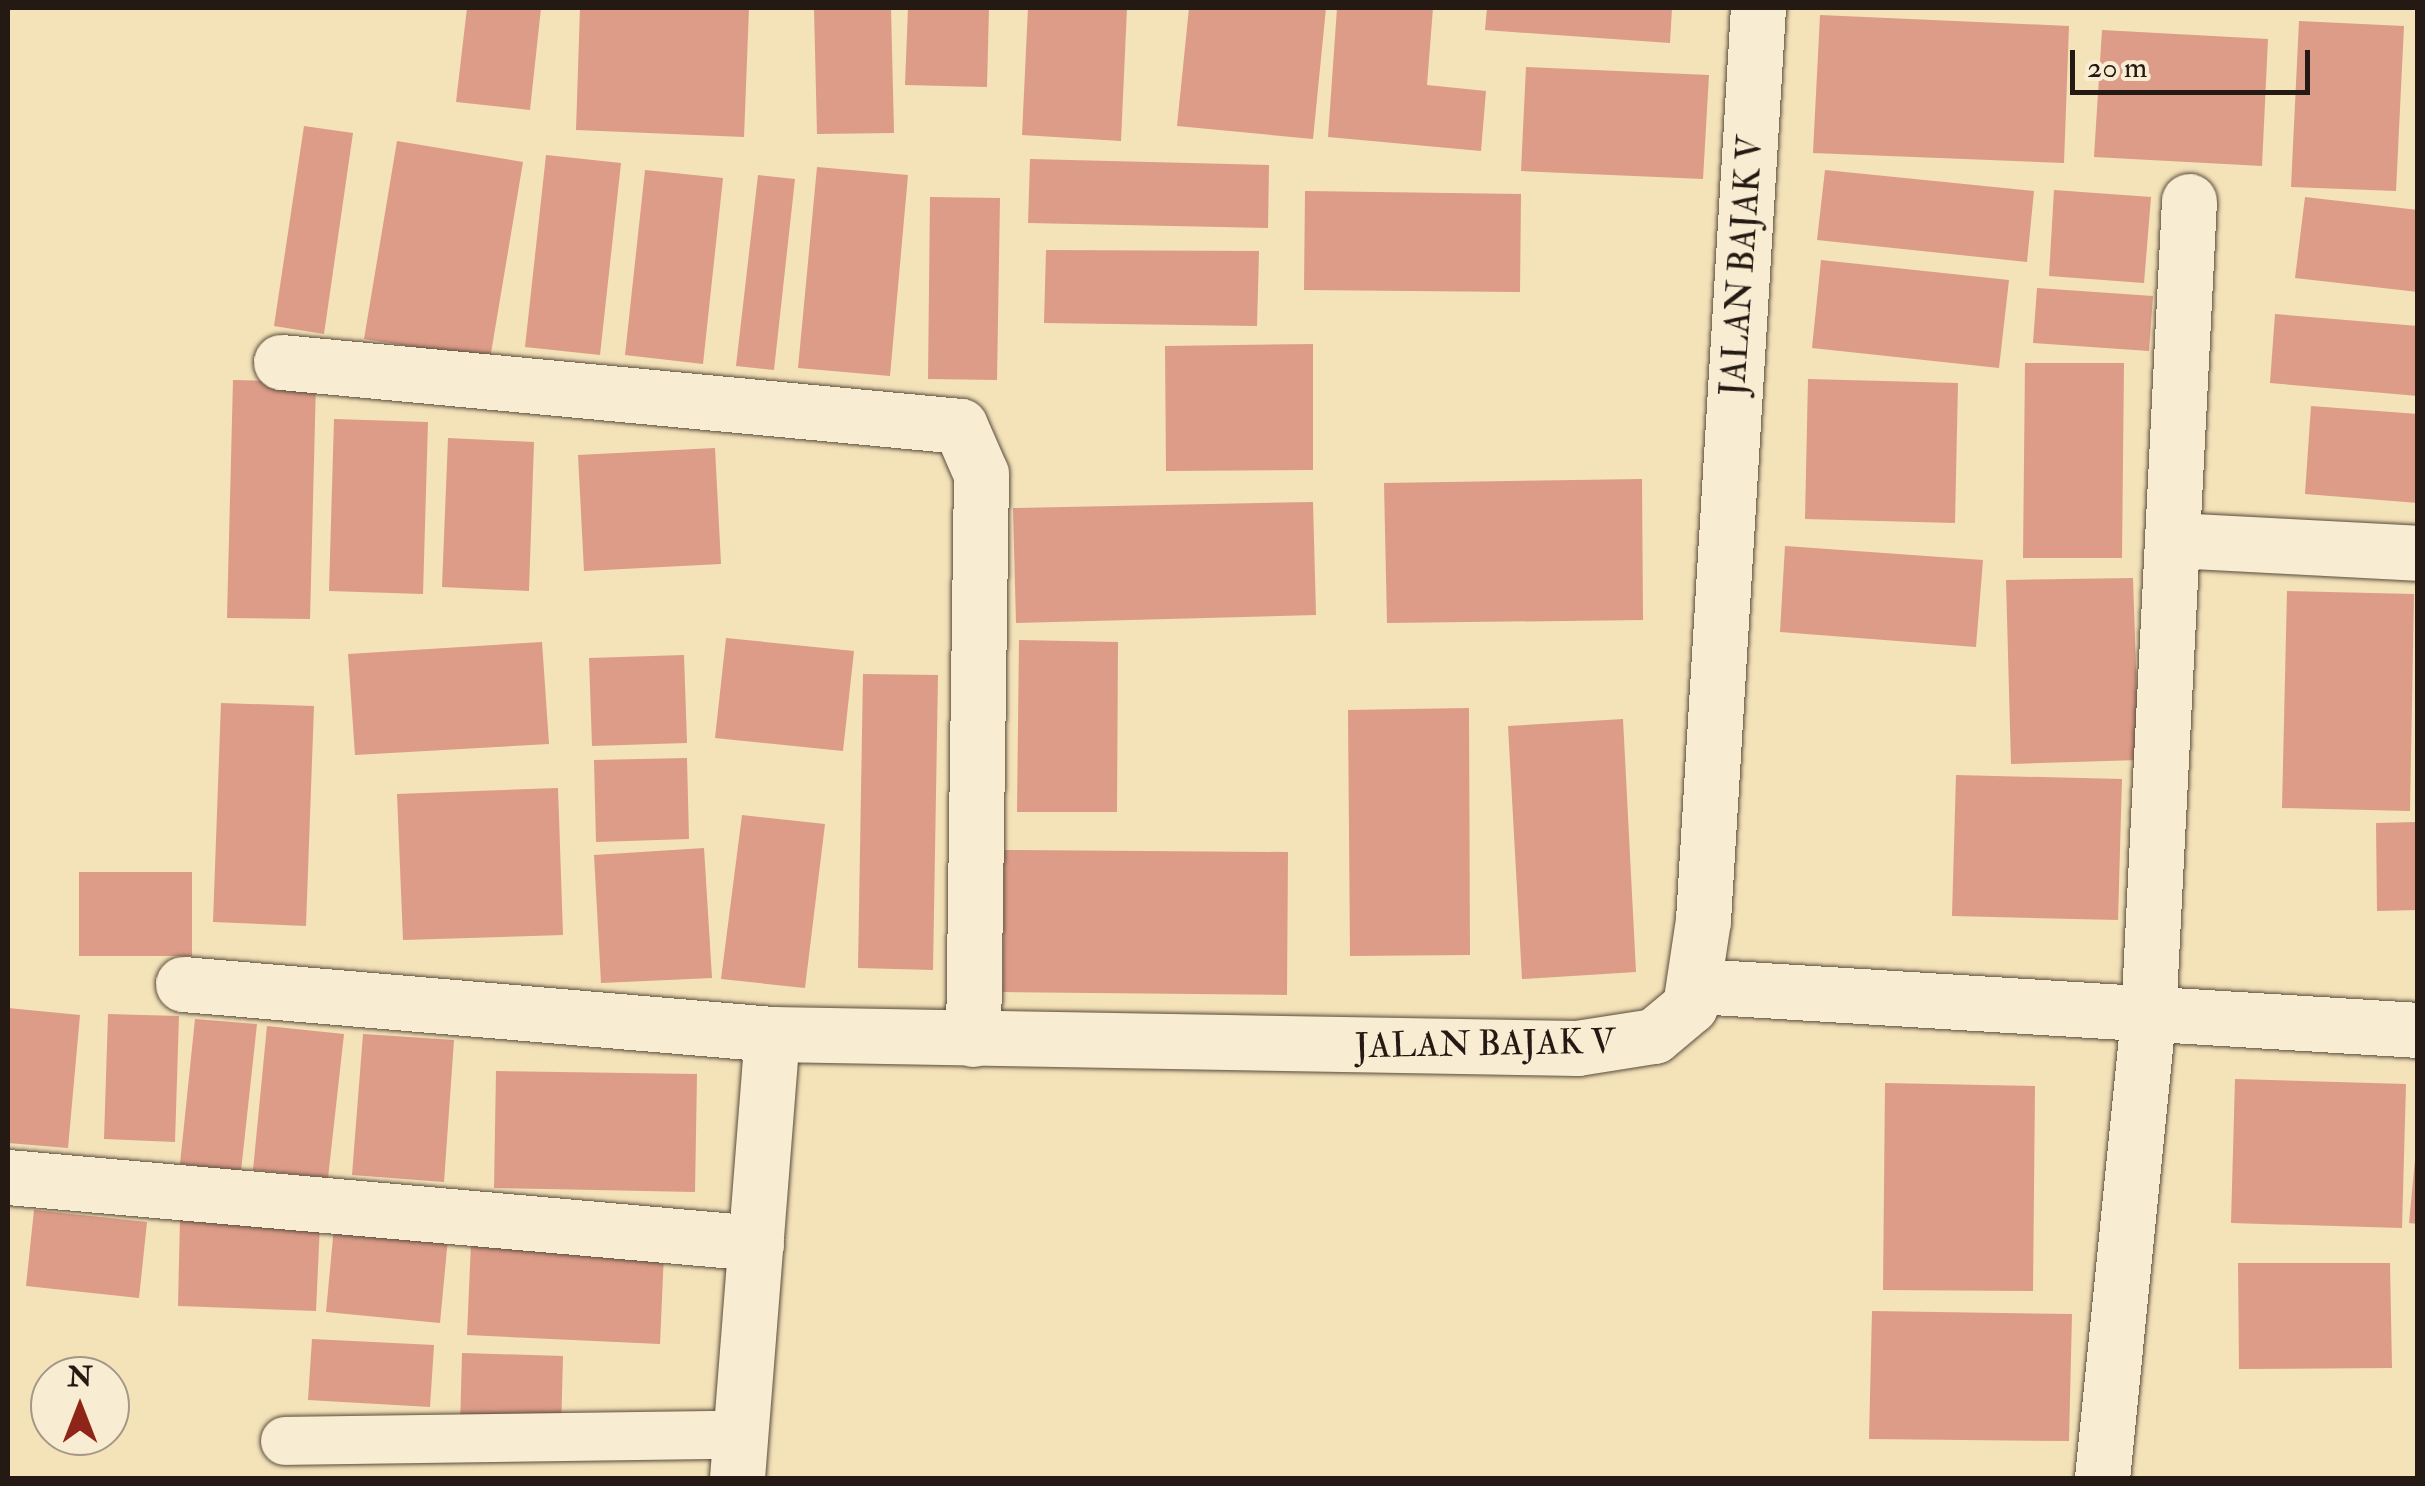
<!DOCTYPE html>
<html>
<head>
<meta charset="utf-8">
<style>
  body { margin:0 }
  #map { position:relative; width:2425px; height:1486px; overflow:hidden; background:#f4e2b9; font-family:"IM FELL Double Pica",serif }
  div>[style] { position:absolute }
  .building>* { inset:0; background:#dc9c88 }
  .roads { filter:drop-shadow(0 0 2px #594c3c) drop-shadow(0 0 2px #594c3c) }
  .lane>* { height:48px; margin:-24px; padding:0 24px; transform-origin:24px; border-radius:24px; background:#f8ecd2 }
  .street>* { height:55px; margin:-27.5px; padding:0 27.5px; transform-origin:27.5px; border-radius:27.5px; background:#f8ecd2 }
  .secondary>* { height:55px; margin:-27.5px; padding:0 27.5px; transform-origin:27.5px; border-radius:27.5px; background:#f8ecd2 }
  span { translate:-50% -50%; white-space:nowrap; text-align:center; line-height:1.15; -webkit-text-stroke:8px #f8ecd2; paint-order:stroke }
  .street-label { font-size:35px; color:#251a13 }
  .frame { position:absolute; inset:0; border:10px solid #251a13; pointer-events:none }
  .north { position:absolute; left:30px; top:1356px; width:100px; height:100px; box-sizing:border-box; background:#f8ecd2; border:2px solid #a49886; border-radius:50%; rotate:0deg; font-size:28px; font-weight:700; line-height:40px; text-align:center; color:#251a13 }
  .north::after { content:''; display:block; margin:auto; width:35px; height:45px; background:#8f2418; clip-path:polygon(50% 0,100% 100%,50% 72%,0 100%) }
  .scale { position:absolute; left:2070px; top:50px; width:240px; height:45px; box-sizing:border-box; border:5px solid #251a13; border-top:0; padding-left:12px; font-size:30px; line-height:35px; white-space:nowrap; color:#251a13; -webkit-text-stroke:8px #f8ecd2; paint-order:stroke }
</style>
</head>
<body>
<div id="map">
  <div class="building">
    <i style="clip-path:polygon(467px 8px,541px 8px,530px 110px,456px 102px)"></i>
    <i style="clip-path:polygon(580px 8px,749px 8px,744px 137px,576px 130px)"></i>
    <i style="clip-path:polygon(814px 8px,891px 8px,894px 133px,817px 134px)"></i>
    <i style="clip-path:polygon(908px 8px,989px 8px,987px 87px,905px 85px)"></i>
    <i style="clip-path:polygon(1028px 8px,1127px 8px,1121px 141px,1022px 135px)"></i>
    <i style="clip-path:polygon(1189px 8px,1326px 8px,1313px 139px,1177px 126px)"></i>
    <i style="clip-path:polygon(1337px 8px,1433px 8px,1427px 85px,1486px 91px,1481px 151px,1328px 137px)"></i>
    <i style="clip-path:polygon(1487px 8px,1672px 8px,1670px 43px,1485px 30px)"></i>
    <i style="clip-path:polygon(1820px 15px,2069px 26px,2064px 163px,1813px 153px)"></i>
    <i style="clip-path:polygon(2299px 21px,2404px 26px,2396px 191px,2291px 187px)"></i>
    <i style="clip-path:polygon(2102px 30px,2268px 39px,2262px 166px,2094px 157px)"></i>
    <i style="clip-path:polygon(1526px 67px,1709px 75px,1703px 179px,1521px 171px)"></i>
    <i style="clip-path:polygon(304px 126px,353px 133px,324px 334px,274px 326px)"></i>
    <i style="clip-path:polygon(397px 141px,523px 162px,490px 359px,364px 339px)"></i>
    <i style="clip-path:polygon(546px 155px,621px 163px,600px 355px,525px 347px)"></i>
    <i style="clip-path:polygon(1030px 159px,1269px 165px,1268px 228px,1028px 223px)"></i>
    <i style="clip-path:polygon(817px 167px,908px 175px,890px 376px,798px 368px)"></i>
    <i style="clip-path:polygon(645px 170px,723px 178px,703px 364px,625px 355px)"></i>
    <i style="clip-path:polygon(1825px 170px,2034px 191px,2027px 262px,1817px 240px)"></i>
    <i style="clip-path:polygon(758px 175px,795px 179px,774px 370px,736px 366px)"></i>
    <i style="clip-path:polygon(2054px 190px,2151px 197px,2144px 283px,2049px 276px)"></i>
    <i style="clip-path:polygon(1305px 191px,1521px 194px,1520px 292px,1304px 290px)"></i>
    <i style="clip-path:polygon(930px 197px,1000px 198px,997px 380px,928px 379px)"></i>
    <i style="clip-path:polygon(2305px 197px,2418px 210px,2418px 292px,2295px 278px)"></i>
    <i style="clip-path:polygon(1046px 250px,1259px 251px,1257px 326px,1044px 323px)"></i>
    <i style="clip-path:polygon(1821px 260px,2009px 280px,1999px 368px,1812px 348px)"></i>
    <i style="clip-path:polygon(2037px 288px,2153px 296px,2149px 351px,2033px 343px)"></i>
    <i style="clip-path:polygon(2275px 314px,2418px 326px,2418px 396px,2270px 383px)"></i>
    <i style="clip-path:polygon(1313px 344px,1313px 470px,1166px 471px,1165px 346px)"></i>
    <i style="clip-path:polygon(2025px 363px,2124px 363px,2122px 558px,2023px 558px)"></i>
    <i style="clip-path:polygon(1808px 379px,1958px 383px,1955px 523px,1805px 519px)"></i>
    <i style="clip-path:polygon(233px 380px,316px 382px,310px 619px,227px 618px)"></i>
    <i style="clip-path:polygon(2311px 406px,2418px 414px,2418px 503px,2305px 494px)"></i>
    <i style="clip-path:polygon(334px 419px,428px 422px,423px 594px,329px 591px)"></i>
    <i style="clip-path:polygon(448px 438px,534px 442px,529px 591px,442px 587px)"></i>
    <i style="clip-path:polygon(715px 448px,721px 564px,584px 571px,578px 455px)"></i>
    <i style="clip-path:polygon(1642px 479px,1643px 620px,1387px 623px,1384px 483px)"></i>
    <i style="clip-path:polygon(1313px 502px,1316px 615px,1016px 623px,1013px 508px)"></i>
    <i style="clip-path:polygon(1785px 546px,1983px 560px,1976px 647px,1780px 632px)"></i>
    <i style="clip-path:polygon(2133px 578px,2139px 760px,2011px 764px,2006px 580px)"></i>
    <i style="clip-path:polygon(2287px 591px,2414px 594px,2410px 811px,2282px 808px)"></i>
    <i style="clip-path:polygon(726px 638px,854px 651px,843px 751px,715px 738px)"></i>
    <i style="clip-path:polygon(1019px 640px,1118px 642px,1117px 812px,1017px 812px)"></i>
    <i style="clip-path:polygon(542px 642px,549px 744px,355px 755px,348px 654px)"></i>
    <i style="clip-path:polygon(684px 655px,687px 743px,592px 746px,589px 658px)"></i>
    <i style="clip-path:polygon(863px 674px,938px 675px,933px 970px,858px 968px)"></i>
    <i style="clip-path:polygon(221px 703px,314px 706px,306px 926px,213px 922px)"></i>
    <i style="clip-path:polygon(1469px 708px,1470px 955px,1350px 956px,1348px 710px)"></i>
    <i style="clip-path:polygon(1623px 719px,1636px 972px,1522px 979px,1508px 726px)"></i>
    <i style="clip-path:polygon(687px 758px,689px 839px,596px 842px,594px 760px)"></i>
    <i style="clip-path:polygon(1956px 775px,2122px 779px,2118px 920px,1952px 916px)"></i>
    <i style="clip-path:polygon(558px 788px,563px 935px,403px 940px,397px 794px)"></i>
    <i style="clip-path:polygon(742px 815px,825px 824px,805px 988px,721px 979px)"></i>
    <i style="clip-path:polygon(2418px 822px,2418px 910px,2377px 911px,2376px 823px)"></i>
    <i style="clip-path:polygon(704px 848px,712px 978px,601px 983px,594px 855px)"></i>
    <i style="clip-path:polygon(1004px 850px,1288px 852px,1287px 995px,1003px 992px)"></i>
    <i style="clip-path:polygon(79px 872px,192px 872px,192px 956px,79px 956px)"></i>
    <i style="clip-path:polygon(8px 1008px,80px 1015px,68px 1148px,8px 1143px)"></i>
    <i style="clip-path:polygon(108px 1014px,179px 1016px,175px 1142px,104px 1139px)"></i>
    <i style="clip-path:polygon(195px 1019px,257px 1024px,241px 1171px,180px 1164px)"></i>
    <i style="clip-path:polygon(267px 1026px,344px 1034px,328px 1178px,253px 1170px)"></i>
    <i style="clip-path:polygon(363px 1034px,454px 1040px,444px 1182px,352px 1175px)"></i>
    <i style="clip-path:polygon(496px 1071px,697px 1074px,695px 1192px,494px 1188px)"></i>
    <i style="clip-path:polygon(2235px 1079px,2406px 1084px,2402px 1228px,2231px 1223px)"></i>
    <i style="clip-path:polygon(1885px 1083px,2035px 1086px,2033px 1291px,1883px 1290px)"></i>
    <i style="clip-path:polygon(2415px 1160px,2418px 1160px,2418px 1224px,2409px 1223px)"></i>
    <i style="clip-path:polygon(34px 1210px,147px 1222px,139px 1298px,26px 1286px)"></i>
    <i style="clip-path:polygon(180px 1219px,320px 1224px,316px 1311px,178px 1306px)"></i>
    <i style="clip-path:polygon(334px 1227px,448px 1238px,440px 1323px,326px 1312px)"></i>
    <i style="clip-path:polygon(471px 1243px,664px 1252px,660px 1344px,467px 1335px)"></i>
    <i style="clip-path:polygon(2238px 1263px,2390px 1263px,2392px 1368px,2239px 1369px)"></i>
    <i style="clip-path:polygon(1872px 1311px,2072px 1314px,2069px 1441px,1869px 1439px)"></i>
    <i style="clip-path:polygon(312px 1339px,434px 1345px,430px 1407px,308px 1400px)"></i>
    <i style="clip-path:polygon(462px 1353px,563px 1356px,561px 1432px,460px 1429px)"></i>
  </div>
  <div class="roads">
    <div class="lane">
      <i style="left:285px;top:1441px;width:455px;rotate:-0.8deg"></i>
    </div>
    <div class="street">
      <i style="left:281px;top:362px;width:682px;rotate:5.38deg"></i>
      <i style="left:960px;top:426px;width:52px;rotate:66.4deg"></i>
      <i style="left:981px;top:474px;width:565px;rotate:90.81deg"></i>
      <i style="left:2173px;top:540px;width:245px;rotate:3deg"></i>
      <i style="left:183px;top:984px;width:591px;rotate:4.85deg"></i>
      <i style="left:1697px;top:986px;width:722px;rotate:3.49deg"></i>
      <i style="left:8px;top:1177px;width:751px;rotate:5.04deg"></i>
      <i style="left:2102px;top:1478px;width:462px;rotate:-84.3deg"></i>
      <i style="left:2148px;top:1018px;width:818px;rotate:-87.13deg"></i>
    </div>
    <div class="secondary">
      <i style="left:737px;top:1478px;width:445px;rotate:-85.5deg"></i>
      <i style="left:772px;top:1034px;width:805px;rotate:1deg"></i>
      <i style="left:1577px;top:1048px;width:78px;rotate:-8.9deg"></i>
      <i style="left:1654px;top:1036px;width:47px;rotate:-39.8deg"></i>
      <i style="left:1690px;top:1006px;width:87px;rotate:-81.4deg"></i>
      <i style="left:1703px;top:920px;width:914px;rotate:-86.55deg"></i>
    </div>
  </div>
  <div class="street-label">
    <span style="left:1742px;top:266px;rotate:-86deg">JALAN BAJAK V</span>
    <span style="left:1485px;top:1044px;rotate:-1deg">JALAN BAJAK V</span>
  </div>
  <div class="frame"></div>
  <div class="north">N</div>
  <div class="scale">20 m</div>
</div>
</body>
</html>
